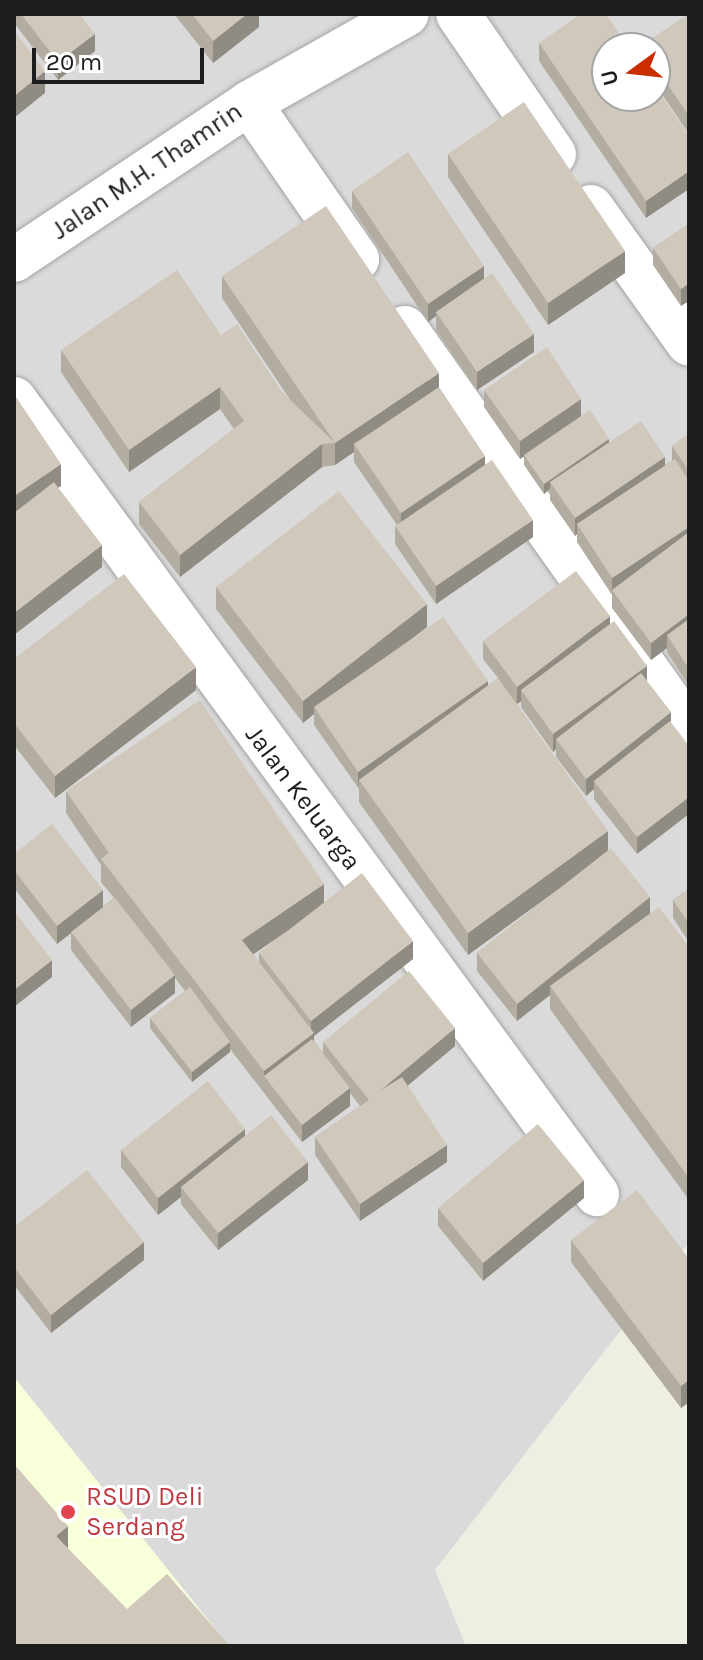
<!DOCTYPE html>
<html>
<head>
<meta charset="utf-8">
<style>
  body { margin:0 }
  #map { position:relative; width:703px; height:1660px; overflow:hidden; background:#efeee2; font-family:Karla,sans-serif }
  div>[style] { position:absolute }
  .residential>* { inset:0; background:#dbdada }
  .education>* { inset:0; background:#f7ffdb }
  .roads { filter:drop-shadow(0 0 2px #a4a4a4) drop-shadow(0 0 2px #a4a4a4) }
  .minor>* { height:44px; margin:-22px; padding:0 22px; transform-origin:22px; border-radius:22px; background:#fff }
  .wall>* { inset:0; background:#b2aca1 }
  .shaded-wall>* { inset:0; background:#918c83 }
  .building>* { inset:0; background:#cfc8bb }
  .dots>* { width:22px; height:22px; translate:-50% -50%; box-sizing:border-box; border:4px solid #fff; border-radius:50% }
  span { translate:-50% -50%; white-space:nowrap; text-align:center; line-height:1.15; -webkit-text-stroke:6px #fff; paint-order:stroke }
  .street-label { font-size:26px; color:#1d1d1d }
  .health-label { font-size:26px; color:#be3a42 }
  .left { translate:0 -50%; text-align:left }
  .frame { position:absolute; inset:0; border:16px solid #1d1d1d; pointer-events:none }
  .north { position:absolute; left:591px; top:32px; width:80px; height:80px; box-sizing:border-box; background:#fff; border:2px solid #a5a5a5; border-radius:50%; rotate:255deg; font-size:22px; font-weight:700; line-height:32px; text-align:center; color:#1d1d1d }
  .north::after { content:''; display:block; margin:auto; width:28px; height:36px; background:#ca2d00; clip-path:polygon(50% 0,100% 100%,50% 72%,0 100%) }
  .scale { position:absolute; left:32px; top:48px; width:172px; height:36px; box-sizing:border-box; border:4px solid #1d1d1d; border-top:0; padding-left:10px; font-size:24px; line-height:28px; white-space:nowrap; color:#1d1d1d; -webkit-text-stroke:6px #fff; paint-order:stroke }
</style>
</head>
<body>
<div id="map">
  <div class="residential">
    <i style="clip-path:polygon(evenodd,14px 14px,689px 14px,689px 1242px,435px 1570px,466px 1646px,14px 1646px,14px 14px,607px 48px,655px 48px,655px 96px,607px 96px,607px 48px)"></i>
  </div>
  <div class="education">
    <i style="clip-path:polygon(14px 1377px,229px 1646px,14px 1646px)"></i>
  </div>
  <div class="roads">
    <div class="minor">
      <i style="left:458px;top:14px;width:170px;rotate:55.6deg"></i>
      <i style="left:249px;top:103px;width:190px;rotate:55.3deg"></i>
      <i style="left:591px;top:207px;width:168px;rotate:54.4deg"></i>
      <i style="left:14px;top:260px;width:283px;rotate:-33.7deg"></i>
      <i style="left:249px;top:103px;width:181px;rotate:-29.4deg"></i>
      <i style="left:405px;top:328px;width:491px;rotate:54.7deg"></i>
      <i style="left:14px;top:399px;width:986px;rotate:53.75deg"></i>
    </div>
  </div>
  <div class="wall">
    <i style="clip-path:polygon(14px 14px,79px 14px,95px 51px,58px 80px,14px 23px)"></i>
    <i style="clip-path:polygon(174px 14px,259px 14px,259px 27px,213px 63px)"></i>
    <i style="clip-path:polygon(689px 14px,689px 134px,655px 84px,655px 48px,641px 48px,641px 46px)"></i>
    <i style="clip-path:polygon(539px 43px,689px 136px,646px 218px,539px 61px)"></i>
    <i style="clip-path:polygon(448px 154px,625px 273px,548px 325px,448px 177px)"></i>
    <i style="clip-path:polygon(352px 191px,484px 279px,534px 352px,477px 390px,436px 330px,436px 316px,428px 322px,352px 208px)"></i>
    <i style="clip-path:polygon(689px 224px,681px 306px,653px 265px,653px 248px)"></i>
    <i style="clip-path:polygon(222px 276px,439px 388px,485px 464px,533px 537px,436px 604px,395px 544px,395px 526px,397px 525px,354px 462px,354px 452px,335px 465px,322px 467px,180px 577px,139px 524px,139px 502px,234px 429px,220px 409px,129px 472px,61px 372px,61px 350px,221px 335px,291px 401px,222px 298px)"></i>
    <i style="clip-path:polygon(484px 390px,581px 416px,609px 442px,665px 465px,672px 461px,672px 446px,689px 434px,689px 686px,667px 652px,667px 648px,651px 660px,612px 608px,612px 595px,577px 542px,577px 534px,575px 536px,550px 500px,550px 489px,544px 494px,524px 465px,524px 456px,520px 459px,484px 407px)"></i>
    <i style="clip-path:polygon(216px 587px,427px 627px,411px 639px,488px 686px,498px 678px,483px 659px,483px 641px,610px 624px,647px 666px,637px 854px,594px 799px,594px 789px,586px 796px,556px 757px,556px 749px,553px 752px,521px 707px,521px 701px,517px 704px,608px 850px,650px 914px,689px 947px,689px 1200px,550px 1009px,550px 995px,517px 1021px,477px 971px,477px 953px,561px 887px,468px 955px,359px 802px,359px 789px,314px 725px,314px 714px,303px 723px,216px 609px)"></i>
    <i style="clip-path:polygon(14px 659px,196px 690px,55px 798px,14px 745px)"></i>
    <i style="clip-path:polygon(evenodd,66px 791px,324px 903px,413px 959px,314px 1036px,314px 1041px,323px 1053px,323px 1042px,455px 1046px,407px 1086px,447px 1162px,360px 1221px,315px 1155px,315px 1137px,360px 1106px,350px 1093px,350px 1106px,302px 1142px,230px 1049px,230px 1052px,192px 1082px,150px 1028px,150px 1018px,185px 991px,175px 978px,175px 993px,131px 1027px,71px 950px,71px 933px,57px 944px,14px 888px,14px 854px,103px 907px,114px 898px,101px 882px,101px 865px,66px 813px,66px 791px,290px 929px,259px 953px,259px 963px,253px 954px,290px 929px)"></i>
    <i style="clip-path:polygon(689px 889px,689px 942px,673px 918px,673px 900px)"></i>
    <i style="clip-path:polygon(245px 1136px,308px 1180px,218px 1250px,181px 1204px,181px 1197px,158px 1215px,121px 1167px,121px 1150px)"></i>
    <i style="clip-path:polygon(584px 1198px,483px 1281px,438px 1226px,438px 1208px)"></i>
    <i style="clip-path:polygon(14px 1227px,144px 1260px,51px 1333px,14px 1285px)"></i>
    <i style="clip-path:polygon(571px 1240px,689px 1259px,689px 1402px,681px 1408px,571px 1262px)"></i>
  </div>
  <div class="shaded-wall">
    <i style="clip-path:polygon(247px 14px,259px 14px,259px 27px,213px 63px,213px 41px)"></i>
    <i style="clip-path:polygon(95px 34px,95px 51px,58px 80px,58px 62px)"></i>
    <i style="clip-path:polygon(45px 71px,45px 93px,14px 118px,14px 96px)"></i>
    <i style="clip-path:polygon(689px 171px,689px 189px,646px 218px,646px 201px)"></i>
    <i style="clip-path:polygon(625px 251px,625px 273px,548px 325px,548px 303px)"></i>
    <i style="clip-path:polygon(484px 266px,484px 283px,436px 312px,436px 316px,428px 322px,428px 304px)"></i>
    <i style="clip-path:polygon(689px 283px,689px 301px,681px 306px,681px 289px)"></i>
    <i style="clip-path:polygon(534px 334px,534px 352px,477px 390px,477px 372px)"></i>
    <i style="clip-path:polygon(439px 373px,439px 395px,354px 444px,354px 452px,335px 465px,335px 443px)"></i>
    <i style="clip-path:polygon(220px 387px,220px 409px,129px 472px,129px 450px)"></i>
    <i style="clip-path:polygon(581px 399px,581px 417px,520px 459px,520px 441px)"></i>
    <i style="clip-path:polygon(609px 439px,609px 449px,550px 482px,550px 489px,544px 494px,544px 484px)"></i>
    <i style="clip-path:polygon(322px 444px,322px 467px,180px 577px,180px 555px)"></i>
    <i style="clip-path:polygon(485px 456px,485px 473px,401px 530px,401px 513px)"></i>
    <i style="clip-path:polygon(665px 457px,665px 474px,577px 524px,577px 534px,575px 536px,575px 518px)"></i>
    <i style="clip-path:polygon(61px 464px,61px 486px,14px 518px,14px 496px)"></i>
    <i style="clip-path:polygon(533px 520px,533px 537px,436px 604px,436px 586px)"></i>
    <i style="clip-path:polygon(689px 527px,689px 544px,612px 591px,612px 578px)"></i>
    <i style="clip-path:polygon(102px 545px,102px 567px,14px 635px,14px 613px)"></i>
    <i style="clip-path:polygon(427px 604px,427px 627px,317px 712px,314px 707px,314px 714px,303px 723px,303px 701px)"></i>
    <i style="clip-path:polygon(689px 614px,689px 631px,667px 635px,667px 648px,651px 660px,651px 643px)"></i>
    <i style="clip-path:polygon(610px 616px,610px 634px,521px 690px,521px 701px,517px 704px,517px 687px)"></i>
    <i style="clip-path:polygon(647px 666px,647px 683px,556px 739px,556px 749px,553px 752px,553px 734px)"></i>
    <i style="clip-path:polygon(196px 667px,196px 690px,55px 798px,55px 776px)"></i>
    <i style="clip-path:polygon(488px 681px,488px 698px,359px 780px,358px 789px,358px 772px)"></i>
    <i style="clip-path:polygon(671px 712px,671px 730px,594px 781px,594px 789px,586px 796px,586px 779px)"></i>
    <i style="clip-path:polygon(689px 797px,689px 814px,637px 854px,637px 837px)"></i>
    <i style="clip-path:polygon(608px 831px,608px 853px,468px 955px,468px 933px)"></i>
    <i style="clip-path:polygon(324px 884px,324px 906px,242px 962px,242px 940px)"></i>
    <i style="clip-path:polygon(103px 890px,103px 908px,57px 944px,57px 926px)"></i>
    <i style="clip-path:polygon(650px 897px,650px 915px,550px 986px,550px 995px,517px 1021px,517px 1004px)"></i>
    <i style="clip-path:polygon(413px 941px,413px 959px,314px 1036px,314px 1055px,264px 1076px,264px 1071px,311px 1035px,311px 1021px)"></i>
    <i style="clip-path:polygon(52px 960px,52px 977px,14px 1007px,14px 990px)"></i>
    <i style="clip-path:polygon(175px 975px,175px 993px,131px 1027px,131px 1010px)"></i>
    <i style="clip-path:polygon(455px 1028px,455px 1046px,381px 1108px,381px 1090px)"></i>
    <i style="clip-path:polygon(230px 1042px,230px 1052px,192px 1082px,192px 1072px)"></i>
    <i style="clip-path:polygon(350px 1088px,350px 1106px,302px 1142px,302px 1125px)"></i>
    <i style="clip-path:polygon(245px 1129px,245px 1147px,181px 1187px,181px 1197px,158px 1215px,158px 1198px)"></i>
    <i style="clip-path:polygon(447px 1145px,447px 1162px,360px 1221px,360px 1204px)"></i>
    <i style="clip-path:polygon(308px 1162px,308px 1180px,218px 1250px,218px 1233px)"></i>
    <i style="clip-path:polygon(584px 1180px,584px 1198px,483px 1281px,483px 1263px)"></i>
    <i style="clip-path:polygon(144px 1242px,144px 1260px,51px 1333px,51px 1315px)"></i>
    <i style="clip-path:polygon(689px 1380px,689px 1402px,681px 1408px,681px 1386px)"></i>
    <i style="clip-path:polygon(68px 1526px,68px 1551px,56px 1536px)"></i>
  </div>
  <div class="building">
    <i style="clip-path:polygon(21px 14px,79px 14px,95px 34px,58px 62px)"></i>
    <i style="clip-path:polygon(192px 14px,247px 14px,213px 41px)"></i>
    <i style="clip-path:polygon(581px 14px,606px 14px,629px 48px,607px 48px,607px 96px,655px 96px,655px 86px,689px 136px,689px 171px,646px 201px,539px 43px)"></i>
    <i style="clip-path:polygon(689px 14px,689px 116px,655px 66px,655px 48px,643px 48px,641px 46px)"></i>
    <i style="clip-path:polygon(14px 31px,45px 71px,14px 96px)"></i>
    <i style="clip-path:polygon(524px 102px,625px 251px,548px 303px,448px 154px)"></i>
    <i style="clip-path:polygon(408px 152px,484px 266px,428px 304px,352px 191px)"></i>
    <i style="clip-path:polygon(326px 206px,439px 373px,335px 443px,222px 276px)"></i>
    <i style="clip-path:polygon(689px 224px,689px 283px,681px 289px,653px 248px)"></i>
    <i style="clip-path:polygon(177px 270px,221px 335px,237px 324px,282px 392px,335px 443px,322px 444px,180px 555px,139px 502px,244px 421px,220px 387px,129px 450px,61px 350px)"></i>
    <i style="clip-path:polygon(492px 273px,534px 334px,477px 372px,436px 312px)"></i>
    <i style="clip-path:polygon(547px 347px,581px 399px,520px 441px,484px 390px)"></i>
    <i style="clip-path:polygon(439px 387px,485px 456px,401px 513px,354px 444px)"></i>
    <i style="clip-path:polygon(14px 394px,61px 464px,14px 496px)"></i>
    <i style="clip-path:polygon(590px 410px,609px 439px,544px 484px,524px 455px)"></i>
    <i style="clip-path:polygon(641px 421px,665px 457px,575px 518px,550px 482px)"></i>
    <i style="clip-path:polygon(689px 434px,689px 471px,672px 446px)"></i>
    <i style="clip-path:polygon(675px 459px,689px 481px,689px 527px,612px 578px,577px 524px)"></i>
    <i style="clip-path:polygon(492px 460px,533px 520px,436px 586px,395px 526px)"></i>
    <i style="clip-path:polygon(54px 482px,102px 545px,14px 613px,14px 513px)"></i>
    <i style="clip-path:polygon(339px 491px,427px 604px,303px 701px,216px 587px)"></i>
    <i style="clip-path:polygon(689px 532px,689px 614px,651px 643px,612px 590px)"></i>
    <i style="clip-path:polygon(576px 571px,610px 616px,517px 687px,483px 641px)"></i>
    <i style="clip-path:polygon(124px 574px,196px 667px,55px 776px,14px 723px,14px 659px)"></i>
    <i style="clip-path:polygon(443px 617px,488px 681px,358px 772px,314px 707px)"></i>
    <i style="clip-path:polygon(689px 619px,689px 669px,667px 635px)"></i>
    <i style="clip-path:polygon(614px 621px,647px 666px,553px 734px,521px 690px)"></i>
    <i style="clip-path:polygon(641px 673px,671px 712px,586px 779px,556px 739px)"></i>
    <i style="clip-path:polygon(498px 678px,608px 831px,468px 933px,359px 780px)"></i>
    <i style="clip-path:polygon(200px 700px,324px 884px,242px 940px,314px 1033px,264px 1071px,101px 859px,109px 853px,66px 791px)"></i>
    <i style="clip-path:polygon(670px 721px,689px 746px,689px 797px,637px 837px,594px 781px)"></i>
    <i style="clip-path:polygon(52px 824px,103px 890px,57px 926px,14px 870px,14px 854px)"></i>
    <i style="clip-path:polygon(611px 848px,650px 897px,517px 1004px,477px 953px)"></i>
    <i style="clip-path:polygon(362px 873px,413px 941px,311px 1021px,259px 953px)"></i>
    <i style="clip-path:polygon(689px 889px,689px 924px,673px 900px)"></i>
    <i style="clip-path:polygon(115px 898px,175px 975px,131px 1010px,71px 932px)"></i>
    <i style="clip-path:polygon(659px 907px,689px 947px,689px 1178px,550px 986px)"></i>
    <i style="clip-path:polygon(14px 911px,52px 960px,14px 990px)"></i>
    <i style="clip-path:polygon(409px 971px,455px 1028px,381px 1090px,402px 1077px,447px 1145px,360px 1204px,315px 1137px,369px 1100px,323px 1042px)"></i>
    <i style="clip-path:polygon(190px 987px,230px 1042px,192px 1072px,150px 1018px)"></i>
    <i style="clip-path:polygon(312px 1039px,350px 1088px,302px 1125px,264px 1076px)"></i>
    <i style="clip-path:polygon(208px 1081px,245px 1129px,158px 1198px,121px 1150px)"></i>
    <i style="clip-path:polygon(271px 1115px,308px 1162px,218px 1233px,181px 1187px)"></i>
    <i style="clip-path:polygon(538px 1124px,584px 1180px,483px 1263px,438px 1208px)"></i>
    <i style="clip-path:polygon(87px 1170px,144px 1242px,51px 1315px,14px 1267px,14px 1227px)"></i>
    <i style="clip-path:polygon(637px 1190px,689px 1259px,689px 1380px,681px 1386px,571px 1240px)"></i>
    <i style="clip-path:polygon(14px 1464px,68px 1526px,56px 1536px,127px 1609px,167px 1574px,230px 1646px,14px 1646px)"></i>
  </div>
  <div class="dots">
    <i style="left:68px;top:1512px;background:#e0444e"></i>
  </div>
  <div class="street-label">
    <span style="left:147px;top:171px;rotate:-34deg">Jalan M.H. Thamrin</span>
    <span style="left:303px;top:798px;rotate:53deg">Jalan Keluarga</span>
  </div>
  <div class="health-label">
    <span class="left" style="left:86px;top:1512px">RSUD Deli<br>Serdang</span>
  </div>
  <div class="frame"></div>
  <div class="north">U</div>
  <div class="scale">20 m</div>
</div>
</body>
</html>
